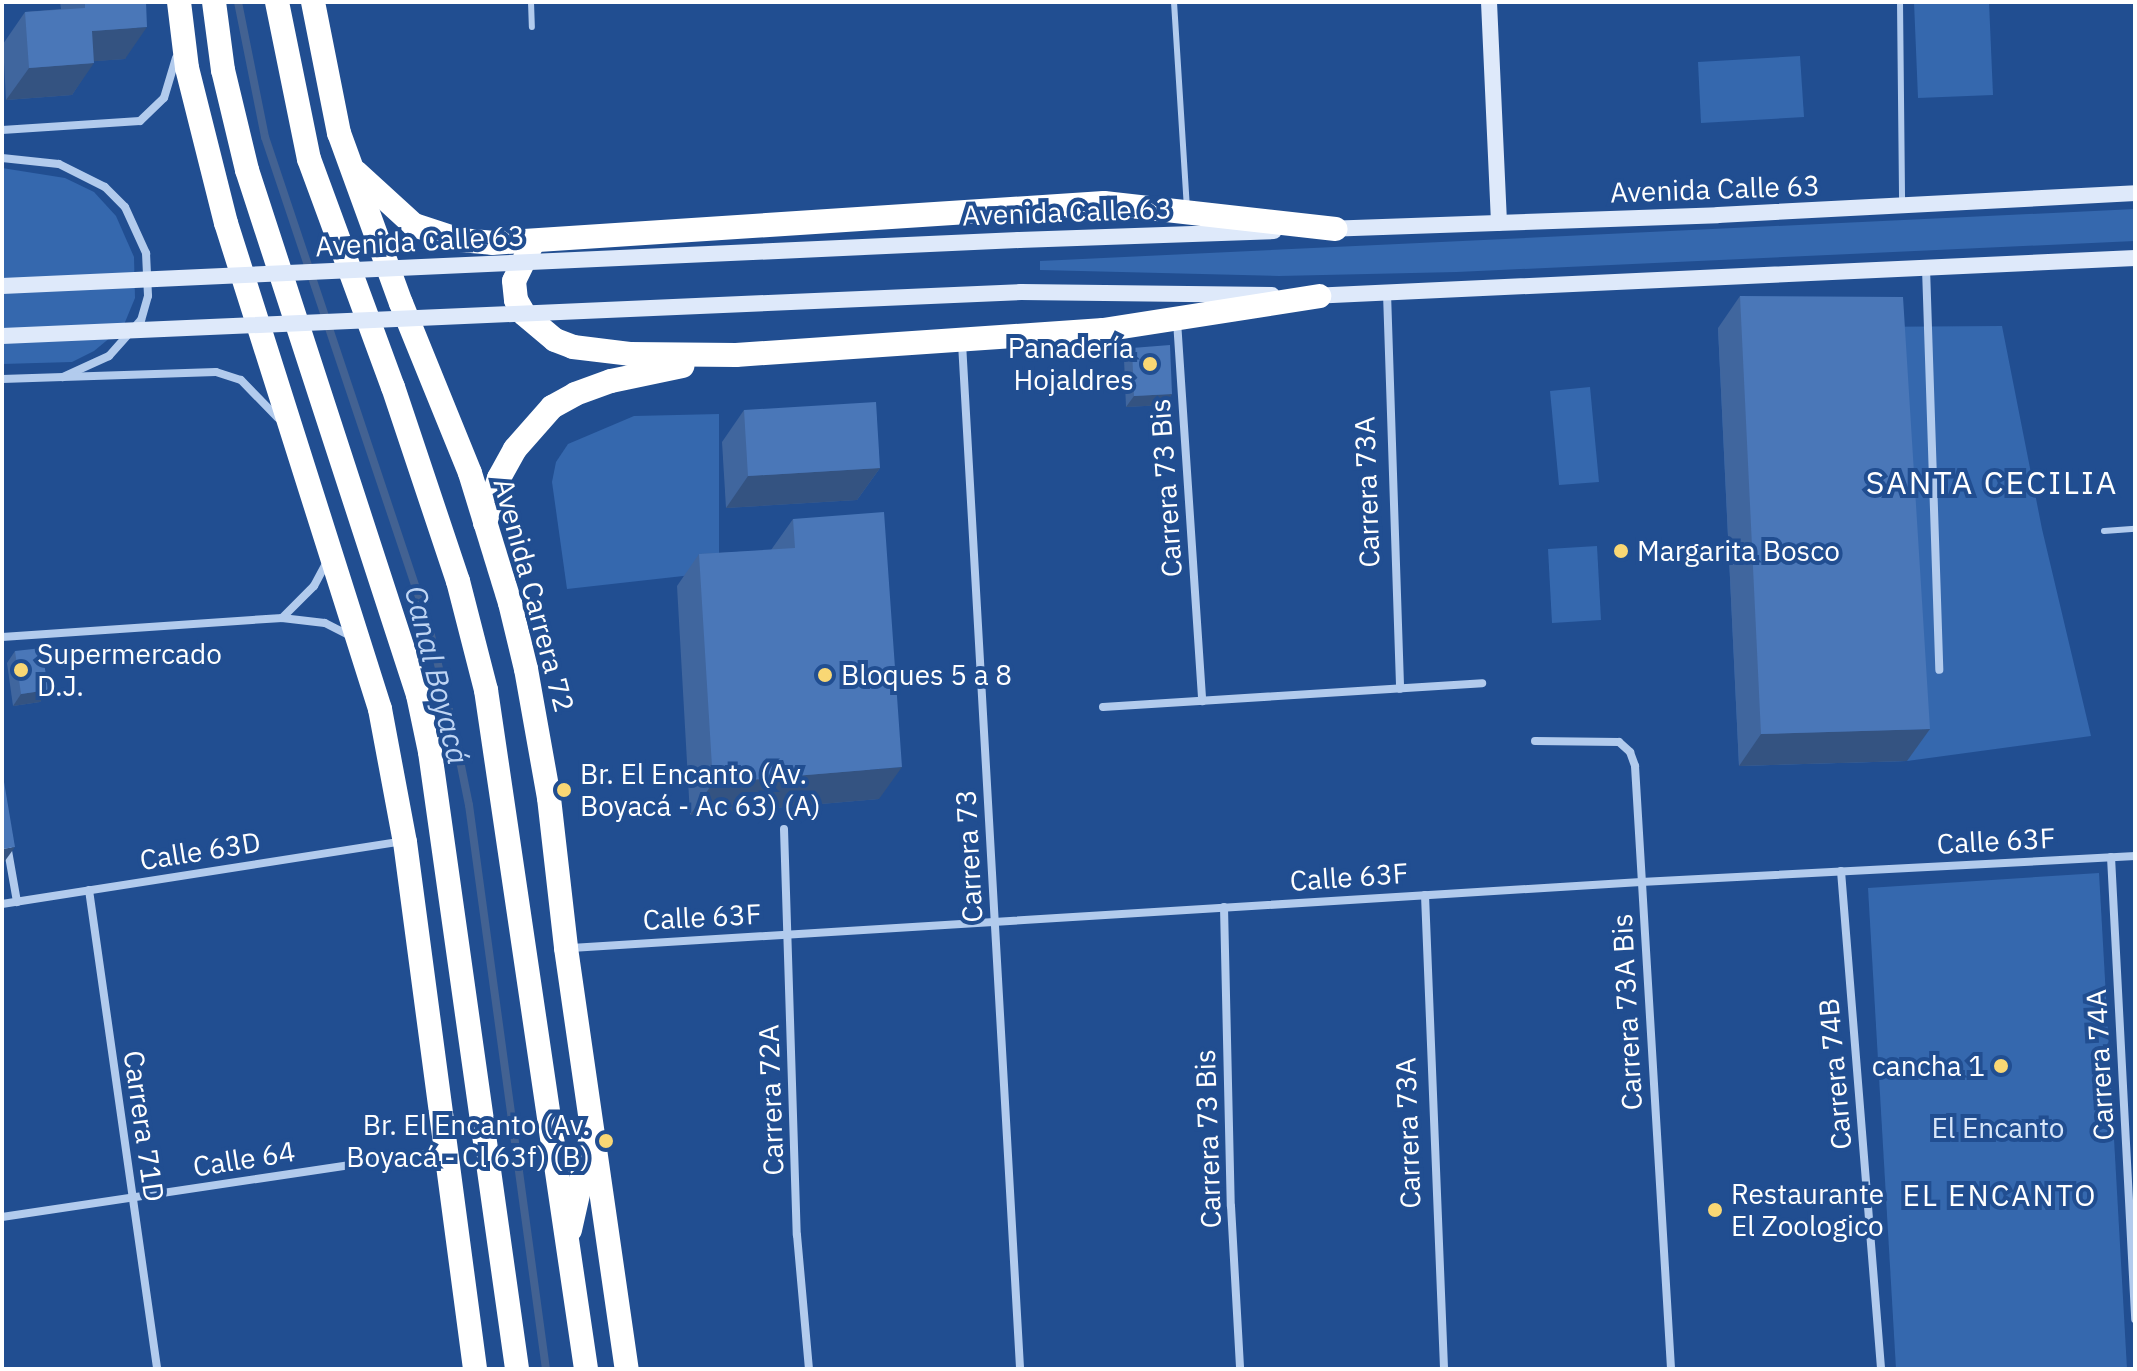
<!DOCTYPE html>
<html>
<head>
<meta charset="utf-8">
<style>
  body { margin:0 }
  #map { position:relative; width:2137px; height:1371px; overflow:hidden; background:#214e91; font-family:"IBM Plex Sans",sans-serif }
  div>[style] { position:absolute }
  .green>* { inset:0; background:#3568ae }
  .stream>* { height:8px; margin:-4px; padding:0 4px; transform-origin:4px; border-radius:4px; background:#436292 }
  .lane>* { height:6px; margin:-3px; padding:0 3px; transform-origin:3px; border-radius:3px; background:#b2cbed }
  .street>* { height:8px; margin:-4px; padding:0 4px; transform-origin:4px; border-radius:4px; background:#b2cbed }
  .secondary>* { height:16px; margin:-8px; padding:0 8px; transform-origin:8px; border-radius:8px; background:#dee9fa }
  .highway>* { height:24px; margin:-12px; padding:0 12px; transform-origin:12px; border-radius:12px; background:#fff }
  .secondary-bridge>* { height:16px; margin:-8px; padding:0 8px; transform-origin:8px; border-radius:8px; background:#dee9fa }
  .wall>* { inset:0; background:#40669e }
  .shaded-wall>* { inset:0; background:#345381 }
  .building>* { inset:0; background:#4a77b8 }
  .dots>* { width:22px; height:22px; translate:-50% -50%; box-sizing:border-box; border:4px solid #214e91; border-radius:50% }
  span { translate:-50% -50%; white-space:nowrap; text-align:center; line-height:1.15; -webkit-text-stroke:8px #214e91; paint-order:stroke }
  .street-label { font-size:28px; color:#fff }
  .poi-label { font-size:28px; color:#fff }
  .right { translate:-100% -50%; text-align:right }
  .left { translate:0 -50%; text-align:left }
  .park-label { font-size:28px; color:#d8e6f9 }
  .water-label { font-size:30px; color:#bfd5f4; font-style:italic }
  .neighbourhood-label { font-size:30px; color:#fff; letter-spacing:2px }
  .quarter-label { font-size:32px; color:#fff; letter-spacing:2px }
  .frame { position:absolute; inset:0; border:4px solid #fff; pointer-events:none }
</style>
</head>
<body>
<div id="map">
  <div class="green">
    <i style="clip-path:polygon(1914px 2px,1989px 2px,1993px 95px,1918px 98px)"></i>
    <i style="clip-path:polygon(1800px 56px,1804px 117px,1701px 123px,1698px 62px)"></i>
    <i style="clip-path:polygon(2px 168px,65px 178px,94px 192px,116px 216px,134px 257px,135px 298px,123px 327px,94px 351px,72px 362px,2px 364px)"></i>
    <i style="clip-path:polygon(2135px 209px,2135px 241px,1457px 272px,1279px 276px,1040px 270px,1040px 261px)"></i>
    <i style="clip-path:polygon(2002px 326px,2042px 529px,2091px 736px,1907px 761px,1739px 766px,1718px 328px)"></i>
    <i style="clip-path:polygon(1590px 387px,1599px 482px,1559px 485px,1550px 391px)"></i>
    <i style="clip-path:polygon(719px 414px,719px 572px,567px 589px,552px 482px,556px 462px,568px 444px,634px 416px)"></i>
    <i style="clip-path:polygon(1597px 546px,1601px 620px,1552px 623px,1548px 549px)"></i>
    <i style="clip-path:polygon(2099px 873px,2127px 1369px,1896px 1369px,1868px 888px)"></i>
  </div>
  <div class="stream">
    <i style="left:238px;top:2px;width:138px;rotate:78.7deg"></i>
    <i style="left:265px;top:137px;width:517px;rotate:71.49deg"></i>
    <i style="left:429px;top:627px;width:102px;rotate:76.4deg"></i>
    <i style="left:453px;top:726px;width:81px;rotate:78.6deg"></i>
    <i style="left:469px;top:805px;width:569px;rotate:82.23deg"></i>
  </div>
  <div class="lane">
    <i style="left:531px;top:2px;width:25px;rotate:88deg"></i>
    <i style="left:1174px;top:2px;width:204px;rotate:86.4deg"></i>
    <i style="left:1900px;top:2px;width:201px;rotate:89.4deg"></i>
    <i style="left:2104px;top:531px;width:31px;rotate:-4deg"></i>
  </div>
  <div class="street">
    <i style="left:2px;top:130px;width:138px;rotate:-3.7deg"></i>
    <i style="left:140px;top:121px;width:33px;rotate:-44deg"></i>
    <i style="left:164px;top:98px;width:42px;rotate:-73.3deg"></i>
    <i style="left:2px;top:158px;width:57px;rotate:6deg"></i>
    <i style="left:59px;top:164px;width:51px;rotate:26.6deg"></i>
    <i style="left:105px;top:187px;width:28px;rotate:45deg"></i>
    <i style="left:125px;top:207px;width:51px;rotate:65.5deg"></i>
    <i style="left:146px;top:253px;width:43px;rotate:87.3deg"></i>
    <i style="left:148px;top:296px;width:25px;rotate:106deg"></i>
    <i style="left:141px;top:320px;width:48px;rotate:131.6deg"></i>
    <i style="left:109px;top:356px;width:51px;rotate:155.5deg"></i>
    <i style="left:1926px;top:268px;width:402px;rotate:88.1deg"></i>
    <i style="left:1387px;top:293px;width:396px;rotate:88.1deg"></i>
    <i style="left:1177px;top:321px;width:381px;rotate:86.2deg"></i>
    <i style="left:962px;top:343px;width:1028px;rotate:86.76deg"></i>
    <i style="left:2px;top:379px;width:214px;rotate:-1.9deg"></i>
    <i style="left:216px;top:372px;width:26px;rotate:18deg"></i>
    <i style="left:241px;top:380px;width:53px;rotate:45.8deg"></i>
    <i style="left:282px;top:618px;width:45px;rotate:-45deg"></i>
    <i style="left:314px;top:586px;width:26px;rotate:-62deg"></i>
    <i style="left:2px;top:637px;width:281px;rotate:-3.9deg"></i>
    <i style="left:282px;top:618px;width:43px;rotate:6.6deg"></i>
    <i style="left:325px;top:623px;width:27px;rotate:27deg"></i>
    <i style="left:1103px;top:707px;width:380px;rotate:-3.6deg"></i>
    <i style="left:1535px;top:741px;width:84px;rotate:0.7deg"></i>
    <i style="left:1619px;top:742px;width:15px;rotate:42deg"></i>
    <i style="left:1630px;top:752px;width:15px;rotate:70deg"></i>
    <i style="left:1635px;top:766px;width:604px;rotate:86.58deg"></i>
    <i style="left:784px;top:829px;width:406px;rotate:88.2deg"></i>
    <i style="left:797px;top:1235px;width:135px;rotate:84.9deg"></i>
    <i style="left:7px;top:845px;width:58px;rotate:80deg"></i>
    <i style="left:2111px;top:857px;width:463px;rotate:87deg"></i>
    <i style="left:1841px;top:871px;width:500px;rotate:85.4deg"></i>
    <i style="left:89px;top:890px;width:484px;rotate:81.9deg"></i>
    <i style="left:1425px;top:895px;width:474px;rotate:87.7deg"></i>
    <i style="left:2px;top:904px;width:403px;rotate:-8.9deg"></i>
    <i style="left:1224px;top:907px;width:299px;rotate:88.7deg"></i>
    <i style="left:1231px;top:1206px;width:163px;rotate:86.8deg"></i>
    <i style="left:571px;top:948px;width:1072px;rotate:-3.53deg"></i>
    <i style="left:1641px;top:882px;width:495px;rotate:-3deg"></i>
    <i style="left:2px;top:1217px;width:447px;rotate:-8.5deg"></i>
  </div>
  <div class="secondary">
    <i style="left:1489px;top:2px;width:221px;rotate:87.4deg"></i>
    <i style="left:1325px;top:229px;width:393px;rotate:-2deg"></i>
    <i style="left:1718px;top:215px;width:418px;rotate:-3deg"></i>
    <i style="left:1019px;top:240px;width:255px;rotate:-2deg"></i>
    <i style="left:1021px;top:292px;width:251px;rotate:0.7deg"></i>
    <i style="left:1311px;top:296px;width:825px;rotate:-2.64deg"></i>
  </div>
  <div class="highway">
    <i style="left:179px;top:2px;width:66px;rotate:83.1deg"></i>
    <i style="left:187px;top:68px;width:160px;rotate:75.9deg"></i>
    <i style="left:226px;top:223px;width:510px;rotate:72.42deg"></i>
    <i style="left:380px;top:709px;width:135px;rotate:79.4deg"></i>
    <i style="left:405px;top:842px;width:532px;rotate:82.43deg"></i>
    <i style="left:214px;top:2px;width:69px;rotate:82.5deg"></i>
    <i style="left:223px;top:70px;width:103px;rotate:76.5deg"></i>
    <i style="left:247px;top:170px;width:552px;rotate:71.96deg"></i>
    <i style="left:418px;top:695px;width:58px;rotate:78.1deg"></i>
    <i style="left:430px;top:752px;width:623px;rotate:81.97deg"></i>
    <i style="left:277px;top:2px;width:160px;rotate:78.5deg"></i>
    <i style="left:309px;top:159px;width:243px;rotate:69.8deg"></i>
    <i style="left:393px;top:387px;width:205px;rotate:71.5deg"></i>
    <i style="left:458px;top:581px;width:113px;rotate:75.6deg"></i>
    <i style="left:486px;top:690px;width:686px;rotate:81.62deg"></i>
    <i style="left:313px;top:2px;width:134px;rotate:78.8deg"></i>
    <i style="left:339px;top:133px;width:181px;rotate:70deg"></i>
    <i style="left:401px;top:303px;width:183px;rotate:67.9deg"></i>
    <i style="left:470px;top:473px;width:136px;rotate:72.9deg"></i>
    <i style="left:510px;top:603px;width:68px;rotate:76.4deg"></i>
    <i style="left:526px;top:669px;width:131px;rotate:79.9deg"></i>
    <i style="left:549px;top:798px;width:151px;rotate:83.5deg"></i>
    <i style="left:566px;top:948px;width:425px;rotate:81.8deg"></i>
    <i style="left:356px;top:172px;width:79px;rotate:42.4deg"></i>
    <i style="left:414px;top:225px;width:48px;rotate:18.1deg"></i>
    <i style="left:460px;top:240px;width:32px;rotate:5deg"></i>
    <i style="left:492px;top:243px;width:613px;rotate:-3.74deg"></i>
    <i style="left:1104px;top:203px;width:233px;rotate:6.4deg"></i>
    <i style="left:533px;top:242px;width:43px;rotate:116deg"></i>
    <i style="left:514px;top:281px;width:19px;rotate:84deg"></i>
    <i style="left:516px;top:300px;width:16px;rotate:60deg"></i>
    <i style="left:524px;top:314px;width:40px;rotate:40deg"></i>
    <i style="left:555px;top:340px;width:19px;rotate:21deg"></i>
    <i style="left:573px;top:347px;width:57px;rotate:7deg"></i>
    <i style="left:630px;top:354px;width:106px;rotate:0.5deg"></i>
    <i style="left:736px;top:355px;width:368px;rotate:-3.9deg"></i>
    <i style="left:1103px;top:330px;width:219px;rotate:-8.9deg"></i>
    <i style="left:485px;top:523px;width:47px;rotate:-72.7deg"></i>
    <i style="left:499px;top:478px;width:33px;rotate:-61deg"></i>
    <i style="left:515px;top:449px;width:56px;rotate:-48.6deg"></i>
    <i style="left:552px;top:407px;width:26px;rotate:-29deg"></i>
    <i style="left:575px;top:394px;width:38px;rotate:-20deg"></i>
    <i style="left:611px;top:381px;width:73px;rotate:-11.9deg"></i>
    <i style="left:570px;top:1230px;width:87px;rotate:-77.4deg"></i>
  </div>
  <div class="secondary-bridge">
    <i style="left:2px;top:286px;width:1018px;rotate:-2.59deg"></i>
    <i style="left:2px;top:336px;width:1020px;rotate:-2.47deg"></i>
  </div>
  <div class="wall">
    <i style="clip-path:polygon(60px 2px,146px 2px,125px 59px,94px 61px,72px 95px,6px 100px,3px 44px,25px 12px,61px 9px)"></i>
    <i style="clip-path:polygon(1740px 296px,1907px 761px,1739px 766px,1718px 328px)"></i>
    <i style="clip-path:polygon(1132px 348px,1172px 394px,1164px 405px,1126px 407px,1124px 359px)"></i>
    <i style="clip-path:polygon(744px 410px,880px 468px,857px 500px,726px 508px,722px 442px)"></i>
    <i style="clip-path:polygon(793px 519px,879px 799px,690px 815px,677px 586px,699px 554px,771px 550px)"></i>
    <i style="clip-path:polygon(15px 651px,48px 690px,40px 702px,13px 706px,7px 663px)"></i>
  </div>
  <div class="shaded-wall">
    <i style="clip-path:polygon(147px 27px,125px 59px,70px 63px,92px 31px)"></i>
    <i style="clip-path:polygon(94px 63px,72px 95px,6px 100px,29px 68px)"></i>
    <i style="clip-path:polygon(1172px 394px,1164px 405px,1126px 407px,1134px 396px)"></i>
    <i style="clip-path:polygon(880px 468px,857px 500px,726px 508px,748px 476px)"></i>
    <i style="clip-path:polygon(48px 690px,40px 702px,13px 706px,21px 694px)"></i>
    <i style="clip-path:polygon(1930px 729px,1907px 761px,1739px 766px,1761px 734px)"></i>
    <i style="clip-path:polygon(902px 767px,879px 799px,690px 815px,713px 783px)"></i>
    <i style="clip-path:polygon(15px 847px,2px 865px,2px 849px)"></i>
  </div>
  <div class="building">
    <i style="clip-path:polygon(85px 2px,146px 2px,147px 27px,92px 31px,94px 63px,29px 68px,25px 12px,85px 8px)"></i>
    <i style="clip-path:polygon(1740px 296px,1903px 297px,1930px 729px,1761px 734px)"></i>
    <i style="clip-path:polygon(1170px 345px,1172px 394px,1134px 396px,1132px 348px)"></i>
    <i style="clip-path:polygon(876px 402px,880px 468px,748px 476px,744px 410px)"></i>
    <i style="clip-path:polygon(884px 512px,902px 767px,713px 783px,699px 554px,795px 548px,793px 519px)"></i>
    <i style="clip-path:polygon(42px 648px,48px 690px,21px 694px,15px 651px)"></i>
    <i style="clip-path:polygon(2px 770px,15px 847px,2px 849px)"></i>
  </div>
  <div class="dots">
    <i style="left:1150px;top:364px;background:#f9d774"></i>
    <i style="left:1621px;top:551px;background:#f9d774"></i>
    <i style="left:21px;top:670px;background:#f9d774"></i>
    <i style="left:825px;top:675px;background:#f9d774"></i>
    <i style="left:564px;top:790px;background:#f9d774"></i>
    <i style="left:2001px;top:1066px;background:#f9d774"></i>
    <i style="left:606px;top:1141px;background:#f9d774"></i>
    <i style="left:1715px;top:1210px;background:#f9d774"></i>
  </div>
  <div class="street-label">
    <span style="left:1715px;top:189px;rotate:-2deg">Avenida Calle 63</span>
    <span style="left:1067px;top:212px;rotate:-2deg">Avenida Calle 63</span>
    <span style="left:420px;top:241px;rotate:-3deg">Avenida Calle 63</span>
    <span style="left:1166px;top:488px;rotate:-94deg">Carrera 73 Bis</span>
    <span style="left:1367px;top:492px;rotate:-92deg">Carrera 73A</span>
    <span style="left:534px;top:595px;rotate:75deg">Avenida Carrera 72</span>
    <span style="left:1996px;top:841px;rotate:-3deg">Calle 63F</span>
    <span style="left:200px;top:851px;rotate:-9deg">Calle 63D</span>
    <span style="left:969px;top:856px;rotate:-93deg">Carrera 73</span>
    <span style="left:1349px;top:877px;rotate:-4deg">Calle 63F</span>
    <span style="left:702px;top:917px;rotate:-3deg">Calle 63F</span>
    <span style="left:1627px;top:1012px;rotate:-93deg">Carrera 73A Bis</span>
    <span style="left:2100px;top:1065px;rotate:-93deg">Carrera 74A</span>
    <span style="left:1835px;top:1074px;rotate:-95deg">Carrera 74B</span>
    <span style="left:771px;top:1100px;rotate:-92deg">Carrera 72A</span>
    <span style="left:144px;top:1126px;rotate:82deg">Carrera 71D</span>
    <span style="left:1408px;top:1133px;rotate:-92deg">Carrera 73A</span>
    <span style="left:1208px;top:1139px;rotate:-92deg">Carrera 73 Bis</span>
    <span style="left:244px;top:1159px;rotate:-9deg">Calle 64</span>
  </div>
  <div class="poi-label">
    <span class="right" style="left:1134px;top:364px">Panadería<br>Hojaldres</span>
    <span class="left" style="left:1637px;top:551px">Margarita Bosco</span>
    <span class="left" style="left:37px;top:670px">Supermercado<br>D.J.</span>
    <span class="left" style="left:841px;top:675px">Bloques 5 a 8</span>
    <span class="left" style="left:580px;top:790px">Br. El Encanto (Av.<br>Boyacá - Ac 63) (A)</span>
    <span class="right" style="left:1985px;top:1066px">cancha 1</span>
    <span class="right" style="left:590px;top:1141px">Br. El Encanto (Av.<br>Boyacá - Cl 63f) (B)</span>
    <span class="left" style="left:1731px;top:1210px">Restaurante<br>El Zoologico</span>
  </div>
  <div class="park-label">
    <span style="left:1998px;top:1128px">El Encanto</span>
  </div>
  <div class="water-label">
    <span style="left:437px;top:675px;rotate:76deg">Canal Boyacá</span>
  </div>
  <div class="neighbourhood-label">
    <span style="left:2000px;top:1195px">EL ENCANTO</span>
  </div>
  <div class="quarter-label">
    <span style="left:1992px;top:482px">SANTA CECILIA</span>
  </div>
  <div class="frame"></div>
</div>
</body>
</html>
